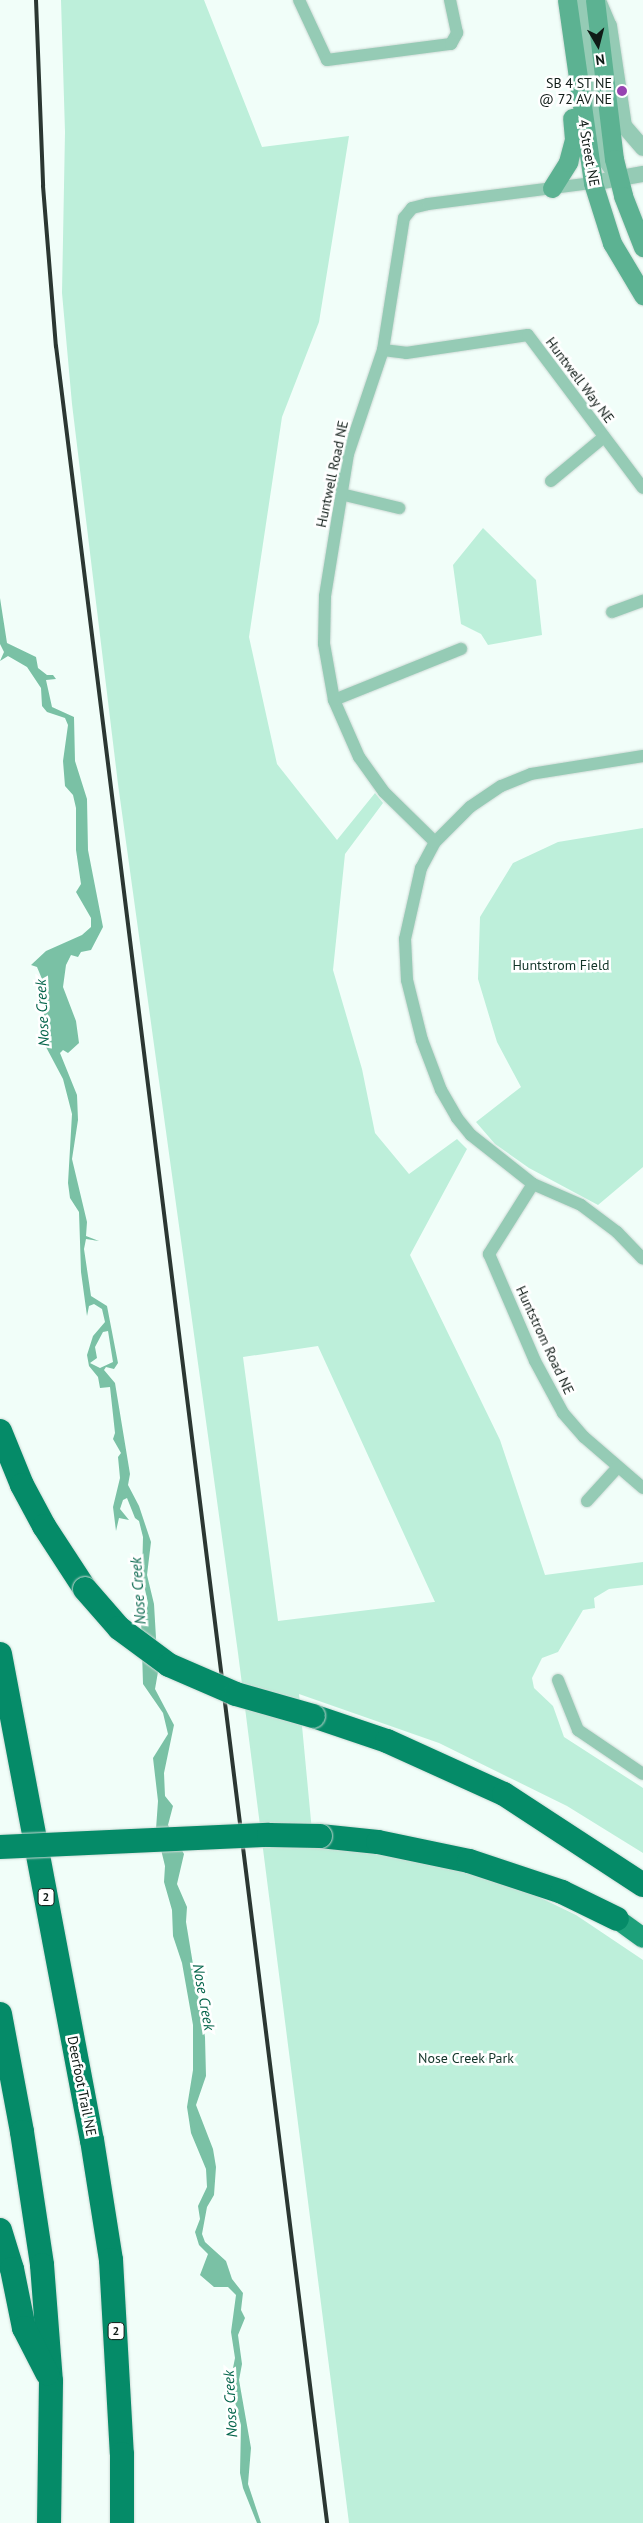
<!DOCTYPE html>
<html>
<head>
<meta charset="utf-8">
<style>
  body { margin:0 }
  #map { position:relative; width:643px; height:2523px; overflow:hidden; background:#f1fef9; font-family:"PT Sans",sans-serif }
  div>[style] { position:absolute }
  .green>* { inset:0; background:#bdefda }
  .water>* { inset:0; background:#7ac1a5 }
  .roads { filter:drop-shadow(0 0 1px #cddad5) drop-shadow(0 0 1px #cddad5) }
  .minor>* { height:12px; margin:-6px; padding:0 6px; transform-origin:6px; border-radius:6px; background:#95cbb5 }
  .tertiary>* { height:16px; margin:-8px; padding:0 8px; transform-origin:8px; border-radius:8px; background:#95cbb5 }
  .secondary>* { height:19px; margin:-9.5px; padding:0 9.5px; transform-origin:9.5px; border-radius:9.5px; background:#5cb292 }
  .primary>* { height:20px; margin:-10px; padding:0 10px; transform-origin:10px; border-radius:10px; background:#1da07a }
  .motorway>* { height:24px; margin:-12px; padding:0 12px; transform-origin:12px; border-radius:12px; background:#058b68 }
  .rail>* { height:4px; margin:-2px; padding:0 2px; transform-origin:2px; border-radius:2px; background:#2b3732 }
  .bridges { filter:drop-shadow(0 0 1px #cddad5) drop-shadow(0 0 1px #cddad5) }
  .motorway-bridge>* { height:24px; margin:-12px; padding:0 12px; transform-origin:12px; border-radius:12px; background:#058b68 }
  .dots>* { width:14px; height:14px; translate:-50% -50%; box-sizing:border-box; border:2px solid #fff; border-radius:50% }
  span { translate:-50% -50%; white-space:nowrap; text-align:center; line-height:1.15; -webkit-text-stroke:5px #fff; paint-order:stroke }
  .shield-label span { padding:1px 4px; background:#fff; border:1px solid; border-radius:4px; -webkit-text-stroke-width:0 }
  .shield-label { font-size:12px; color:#0f1b16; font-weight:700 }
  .poi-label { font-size:14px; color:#0f1b16 }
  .right { translate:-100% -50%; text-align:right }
  .street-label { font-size:14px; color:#0f1b16 }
  .park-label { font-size:14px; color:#133529 }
  .water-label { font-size:15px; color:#05654b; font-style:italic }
  .north { position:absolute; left:573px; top:20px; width:50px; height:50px; -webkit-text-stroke:4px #fff; paint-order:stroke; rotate:172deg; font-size:14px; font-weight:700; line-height:20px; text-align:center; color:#0f1b16 }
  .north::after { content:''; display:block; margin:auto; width:18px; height:22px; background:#0f1b16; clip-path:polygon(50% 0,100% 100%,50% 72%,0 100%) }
</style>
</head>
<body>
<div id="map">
  <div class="green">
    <i style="clip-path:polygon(evenodd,61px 0,204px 0,262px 147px,349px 136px,319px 322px,282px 417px,249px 637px,277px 764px,337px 840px,375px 793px,383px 803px,345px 854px,333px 970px,362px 1069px,375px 1133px,409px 1174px,457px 1139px,467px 1149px,410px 1255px,500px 1440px,545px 1575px,643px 1562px,643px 1585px,609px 1589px,594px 1598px,595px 1608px,583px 1610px,558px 1652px,542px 1658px,532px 1678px,534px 1688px,553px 1706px,564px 1737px,643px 1788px,643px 1853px,567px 1806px,439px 1743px,299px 1694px,313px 1842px,439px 1863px,514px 1885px,576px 1915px,643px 1960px,643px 2523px,349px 2523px,238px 1653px,118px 784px,72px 404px,62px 293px,65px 132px,61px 0,318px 1346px,435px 1602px,434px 1602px,278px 1621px,243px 1357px,318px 1346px)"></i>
    <i style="clip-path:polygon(483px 528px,536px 580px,542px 635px,488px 645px,481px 634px,461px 624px,453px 565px)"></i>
    <i style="clip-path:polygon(643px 828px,643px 1167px,598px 1205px,529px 1168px,495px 1144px,476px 1122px,521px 1087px,497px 1042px,478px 979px,480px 917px,513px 863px,558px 842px)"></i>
  </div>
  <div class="water">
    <i style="clip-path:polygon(evenodd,0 598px,7px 643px,36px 657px,38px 668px,47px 675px,53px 675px,56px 679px,46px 680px,52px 707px,74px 717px,75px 761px,87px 799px,88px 850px,103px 927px,91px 950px,81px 952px,78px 957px,71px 955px,66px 965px,63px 987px,76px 1021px,79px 1043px,68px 1053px,63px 1050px,60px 1053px,77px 1095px,78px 1120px,72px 1159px,87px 1222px,86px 1236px,99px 1241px,86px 1239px,84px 1249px,91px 1296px,107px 1306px,118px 1363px,114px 1369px,106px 1367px,104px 1370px,115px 1383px,130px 1474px,128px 1485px,139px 1506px,151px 1542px,147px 1575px,154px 1604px,158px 1672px,155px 1689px,174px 1725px,164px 1773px,165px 1796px,173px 1806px,168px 1825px,184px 1854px,177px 1884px,187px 1907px,186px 1922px,205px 2037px,206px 2076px,196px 2105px,213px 2149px,216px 2167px,214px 2195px,207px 2207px,202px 2234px,205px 2242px,226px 2261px,232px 2279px,243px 2293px,241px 2310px,245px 2318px,238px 2335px,242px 2364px,239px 2380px,251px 2448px,248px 2484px,261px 2523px,257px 2523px,243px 2488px,240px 2473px,241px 2425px,230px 2383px,235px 2358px,231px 2332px,236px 2295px,228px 2287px,214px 2287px,200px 2275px,208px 2254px,199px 2245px,195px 2232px,200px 2219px,198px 2206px,207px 2187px,206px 2169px,191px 2133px,187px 2107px,193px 2070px,193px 2025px,182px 1963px,173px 1936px,172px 1910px,164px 1882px,165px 1866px,156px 1829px,158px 1801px,153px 1758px,168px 1734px,163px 1713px,143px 1684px,141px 1618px,146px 1613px,148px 1603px,142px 1576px,143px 1537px,139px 1521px,135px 1518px,127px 1498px,123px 1500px,120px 1509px,129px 1520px,119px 1518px,116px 1531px,113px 1507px,120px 1478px,118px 1457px,121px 1453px,113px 1439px,115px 1433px,110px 1387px,100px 1388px,98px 1377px,89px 1366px,87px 1355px,93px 1336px,105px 1322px,102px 1309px,94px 1304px,89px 1306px,87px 1316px,81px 1272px,79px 1212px,70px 1198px,68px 1183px,72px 1114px,63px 1079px,46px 1047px,42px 979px,37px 967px,31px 965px,46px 951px,82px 935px,91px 927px,91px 918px,76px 892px,81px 884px,76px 850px,76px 808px,73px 795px,65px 786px,63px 761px,68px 725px,65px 718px,47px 712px,42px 706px,41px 688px,27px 667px,8px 656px,0 661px,4px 652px,0 644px,0 598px,108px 1331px,113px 1362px,100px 1368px,90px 1363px,97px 1358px,95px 1347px,103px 1332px,108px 1331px)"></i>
  </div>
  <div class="roads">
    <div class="minor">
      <i style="left:299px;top:0;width:66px;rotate:65deg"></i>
      <i style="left:327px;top:60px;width:125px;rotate:-7.4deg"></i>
      <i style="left:451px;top:44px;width:13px;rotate:-61deg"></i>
      <i style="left:457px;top:33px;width:34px;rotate:-102deg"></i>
      <i style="left:383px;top:350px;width:23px;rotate:7deg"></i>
      <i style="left:406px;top:353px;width:123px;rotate:-8.4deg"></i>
      <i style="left:528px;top:335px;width:191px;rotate:53.1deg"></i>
      <i style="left:551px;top:481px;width:69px;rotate:-39.7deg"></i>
      <i style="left:341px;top:494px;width:60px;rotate:13.6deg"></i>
      <i style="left:612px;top:612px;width:33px;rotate:-20deg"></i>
      <i style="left:334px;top:700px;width:137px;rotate:-21.9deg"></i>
      <i style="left:643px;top:756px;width:113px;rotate:170.9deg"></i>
      <i style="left:531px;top:774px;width:32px;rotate:158deg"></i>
      <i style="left:501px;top:786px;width:37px;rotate:146deg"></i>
      <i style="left:470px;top:807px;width:49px;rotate:135deg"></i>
      <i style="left:435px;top:842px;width:30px;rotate:118deg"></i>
      <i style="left:421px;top:868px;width:73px;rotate:102.7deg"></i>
      <i style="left:405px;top:939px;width:41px;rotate:87.2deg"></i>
      <i style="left:407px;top:980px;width:62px;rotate:76deg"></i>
      <i style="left:422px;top:1040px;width:53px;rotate:69.2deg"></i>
      <i style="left:441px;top:1090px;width:32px;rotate:60deg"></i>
      <i style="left:457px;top:1118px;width:22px;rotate:51deg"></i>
      <i style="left:471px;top:1135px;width:79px;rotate:38.3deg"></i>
      <i style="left:533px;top:1184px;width:52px;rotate:23.6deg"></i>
      <i style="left:581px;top:1205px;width:45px;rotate:36.9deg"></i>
      <i style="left:617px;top:1232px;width:37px;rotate:46deg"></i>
      <i style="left:435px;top:842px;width:71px;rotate:-135.6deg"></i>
      <i style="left:384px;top:792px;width:43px;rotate:-125.5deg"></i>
      <i style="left:359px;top:757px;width:62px;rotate:-113.7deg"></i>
      <i style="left:334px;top:700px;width:57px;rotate:-100.1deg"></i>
      <i style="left:324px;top:644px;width:48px;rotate:-88.8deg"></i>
      <i style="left:325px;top:596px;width:144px;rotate:-80.8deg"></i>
      <i style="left:348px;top:454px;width:110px;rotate:-71.4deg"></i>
      <i style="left:383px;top:350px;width:134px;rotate:-81deg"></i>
      <i style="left:404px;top:218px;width:13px;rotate:-51deg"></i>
      <i style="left:412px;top:208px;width:16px;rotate:-14deg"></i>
      <i style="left:428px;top:204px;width:166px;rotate:-7.3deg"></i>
      <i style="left:533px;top:1184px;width:83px;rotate:122.2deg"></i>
      <i style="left:489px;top:1254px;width:116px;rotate:66.7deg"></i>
      <i style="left:535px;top:1361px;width:59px;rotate:61.7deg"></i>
      <i style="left:563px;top:1413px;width:32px;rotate:49deg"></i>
      <i style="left:584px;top:1437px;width:78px;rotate:40.8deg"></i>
      <i style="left:587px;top:1501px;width:45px;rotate:-47.7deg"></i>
      <i style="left:558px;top:1680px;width:54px;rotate:68.2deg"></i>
      <i style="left:578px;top:1730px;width:78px;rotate:34.1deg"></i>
    </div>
    <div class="tertiary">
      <i style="left:580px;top:0;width:151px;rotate:82.8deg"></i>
      <i style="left:599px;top:150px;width:30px;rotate:56deg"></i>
      <i style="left:599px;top:3px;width:25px;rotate:67deg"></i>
      <i style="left:609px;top:26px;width:101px;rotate:81.5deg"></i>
      <i style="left:624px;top:126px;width:29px;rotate:49deg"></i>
      <i style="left:593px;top:183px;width:51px;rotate:-10.2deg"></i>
    </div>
    <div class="secondary">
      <i style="left:567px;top:0;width:185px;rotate:81.9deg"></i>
      <i style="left:593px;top:183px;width:63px;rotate:72.4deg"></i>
      <i style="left:612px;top:243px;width:61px;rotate:59.2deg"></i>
      <i style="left:595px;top:0;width:160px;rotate:83.2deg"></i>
      <i style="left:614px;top:159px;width:38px;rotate:76deg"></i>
      <i style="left:623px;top:196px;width:55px;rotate:68.6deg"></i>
      <i style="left:552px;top:188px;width:31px;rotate:-58deg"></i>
      <i style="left:568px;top:162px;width:24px;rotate:-75deg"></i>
      <i style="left:574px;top:139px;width:21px;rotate:-95deg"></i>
    </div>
    <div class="primary">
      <i style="left:617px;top:1919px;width:32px;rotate:36deg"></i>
    </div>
    <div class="motorway">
      <i style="left:0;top:1431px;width:58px;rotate:67.8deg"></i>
      <i style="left:22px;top:1485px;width:47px;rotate:61.8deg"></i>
      <i style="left:44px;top:1526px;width:75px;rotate:56.9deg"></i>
      <i style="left:0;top:1654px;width:495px;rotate:79.3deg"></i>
      <i style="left:92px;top:2140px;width:121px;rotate:81deg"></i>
      <i style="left:111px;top:2260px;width:194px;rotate:86.8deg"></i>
      <i style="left:122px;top:2454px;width:69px;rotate:90deg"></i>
      <i style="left:313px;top:1716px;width:78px;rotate:18.7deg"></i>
      <i style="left:387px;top:1741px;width:128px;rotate:24.4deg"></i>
      <i style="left:504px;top:1794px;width:166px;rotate:33.2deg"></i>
      <i style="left:320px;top:1836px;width:58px;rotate:5.9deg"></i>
      <i style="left:378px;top:1842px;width:93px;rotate:11.8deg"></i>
      <i style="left:469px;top:1861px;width:98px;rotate:18.4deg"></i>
      <i style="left:562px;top:1892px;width:61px;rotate:26.1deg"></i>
      <i style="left:0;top:2014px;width:120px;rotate:79.4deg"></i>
      <i style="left:22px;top:2132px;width:134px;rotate:81.4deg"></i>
      <i style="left:42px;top:2265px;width:116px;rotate:85.6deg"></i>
      <i style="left:51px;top:2381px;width:142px;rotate:90.8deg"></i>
      <i style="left:0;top:2230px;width:41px;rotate:72.9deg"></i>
      <i style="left:12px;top:2269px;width:60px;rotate:78.5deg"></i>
      <i style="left:24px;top:2328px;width:51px;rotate:62.9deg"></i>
    </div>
  </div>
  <div class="rail">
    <i style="left:36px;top:0;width:186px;rotate:87.8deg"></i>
    <i style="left:43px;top:186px;width:161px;rotate:85.4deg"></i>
    <i style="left:56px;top:346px;width:2194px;rotate:82.9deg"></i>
  </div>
  <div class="bridges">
    <div class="motorway-bridge">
      <i style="left:85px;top:1589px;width:52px;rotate:48.9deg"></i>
      <i style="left:119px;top:1628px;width:62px;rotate:36.5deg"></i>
      <i style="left:169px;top:1665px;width:73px;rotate:23.4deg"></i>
      <i style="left:236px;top:1694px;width:80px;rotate:15.9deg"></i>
      <i style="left:0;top:1847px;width:269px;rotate:-2.6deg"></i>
      <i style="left:269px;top:1835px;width:51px;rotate:1.1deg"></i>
    </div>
  </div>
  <div class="dots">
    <i style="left:622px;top:91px;background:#9743b1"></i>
  </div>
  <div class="shield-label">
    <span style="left:46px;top:1897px">2</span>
    <span style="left:116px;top:2331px">2</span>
  </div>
  <div class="poi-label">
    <span class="right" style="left:612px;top:91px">SB 4 ST NE<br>@ 72 AV NE</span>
  </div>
  <div class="street-label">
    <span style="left:589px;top:153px;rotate:80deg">4 Street NE</span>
    <span style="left:580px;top:380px;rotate:53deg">Huntwell Way NE</span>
    <span style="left:332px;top:474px;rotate:-78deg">Huntwell Road NE</span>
    <span style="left:545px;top:1340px;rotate:65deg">Huntstrom Road NE</span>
    <span style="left:82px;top:2086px;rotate:79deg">Deerfoot Trail NE</span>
  </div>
  <div class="park-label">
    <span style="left:561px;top:965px">Huntstrom Field</span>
    <span style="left:466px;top:2058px">Nose Creek Park</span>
  </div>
  <div class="water-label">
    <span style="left:42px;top:1013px;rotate:-93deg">Nose Creek</span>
    <span style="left:138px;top:1591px;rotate:-94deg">Nose Creek</span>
    <span style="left:204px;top:1997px;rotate:80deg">Nose Creek</span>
    <span style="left:230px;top:2404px;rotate:-93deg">Nose Creek</span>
  </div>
  <div class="north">N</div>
</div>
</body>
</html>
